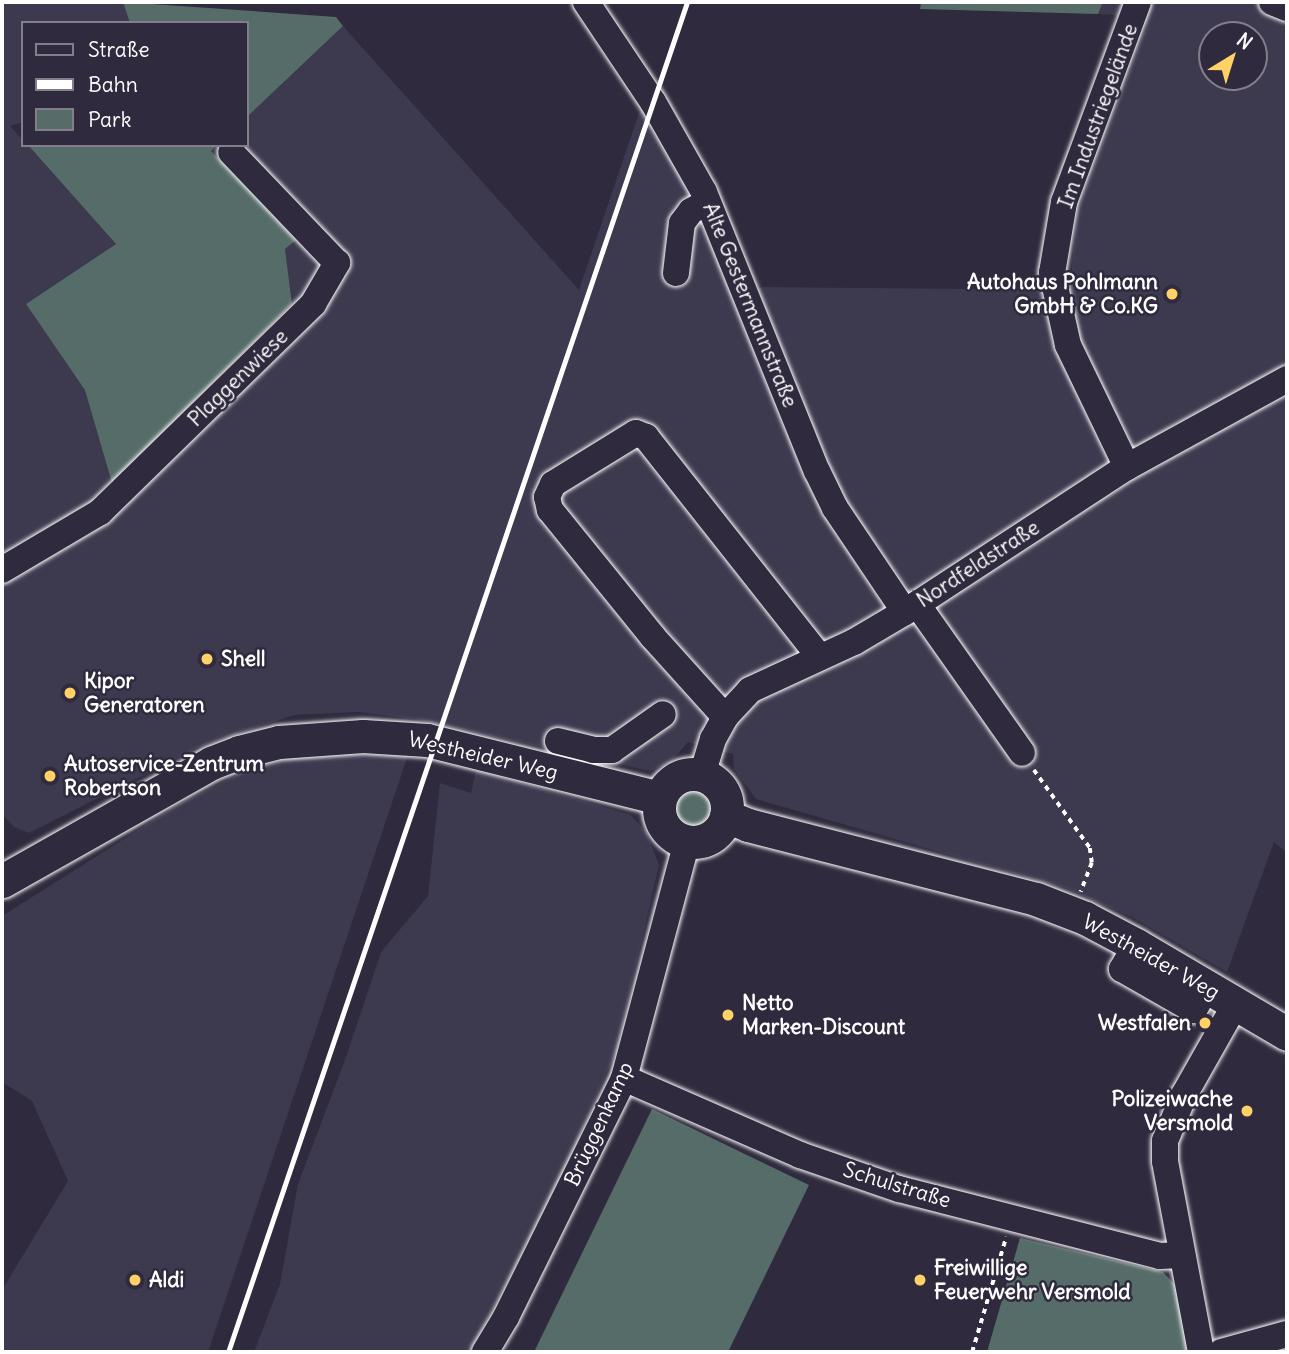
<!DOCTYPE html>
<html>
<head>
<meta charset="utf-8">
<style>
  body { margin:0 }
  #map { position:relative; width:1289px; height:1354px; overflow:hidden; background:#2f2a3d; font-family:Delius,sans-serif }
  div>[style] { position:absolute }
  .built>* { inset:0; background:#3d394f }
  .green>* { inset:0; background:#566c68 }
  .round { border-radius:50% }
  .path>* { height:3.5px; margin-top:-1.75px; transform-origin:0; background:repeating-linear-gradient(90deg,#fff 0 5px,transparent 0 10px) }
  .roads { filter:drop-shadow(0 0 2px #fff) drop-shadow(0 0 2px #fff) }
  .minor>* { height:26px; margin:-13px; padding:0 13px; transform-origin:13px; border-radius:13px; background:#2f2a3d }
  .major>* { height:33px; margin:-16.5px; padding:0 16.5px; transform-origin:16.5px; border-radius:16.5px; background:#2f2a3d }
  .major>.ring { margin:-16.5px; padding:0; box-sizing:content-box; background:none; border:33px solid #2f2a3d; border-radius:50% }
  .rail>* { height:5px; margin:-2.5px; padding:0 2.5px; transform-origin:2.5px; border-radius:2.5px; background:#fff }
  .dots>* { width:19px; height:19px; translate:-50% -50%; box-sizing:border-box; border:4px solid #2f2a3d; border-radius:50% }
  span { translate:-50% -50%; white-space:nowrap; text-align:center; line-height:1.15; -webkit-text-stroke:5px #2f2a3d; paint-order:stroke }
  .street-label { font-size:21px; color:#fff }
  .poi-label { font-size:21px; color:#fff; font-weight:700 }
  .right { translate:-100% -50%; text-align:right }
  .left { translate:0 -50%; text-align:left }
  .frame { position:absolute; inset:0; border:4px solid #fff; pointer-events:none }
  .legend { position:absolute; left:21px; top:21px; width:228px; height:126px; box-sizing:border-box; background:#2f2a3d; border:2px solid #827f8b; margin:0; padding:9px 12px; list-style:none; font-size:21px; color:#fff }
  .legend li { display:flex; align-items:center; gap:14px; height:35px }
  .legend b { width:35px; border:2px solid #827f8b }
  .north { position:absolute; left:1198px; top:21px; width:70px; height:70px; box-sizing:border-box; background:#2f2a3d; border:2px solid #827f8b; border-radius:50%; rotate:38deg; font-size:19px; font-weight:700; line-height:28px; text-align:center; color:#fff }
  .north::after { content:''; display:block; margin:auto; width:24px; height:32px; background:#ffd166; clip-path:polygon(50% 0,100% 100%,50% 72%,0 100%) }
</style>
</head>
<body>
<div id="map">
  <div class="built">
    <i style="clip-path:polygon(2px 2px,123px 2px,130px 23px,23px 23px,23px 122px,10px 126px,23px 140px,23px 145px,28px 145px,116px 244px,26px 304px,86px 390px,112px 483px,93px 501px,19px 550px,2px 552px)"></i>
    <i style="clip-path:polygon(evenodd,1103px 2px,1287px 2px,1287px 853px,1274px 842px,1227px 972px,1134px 918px,1068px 889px,756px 799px,734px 769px,733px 754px,688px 742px,671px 762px,650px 771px,416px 719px,358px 712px,294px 715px,201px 746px,29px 833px,14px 827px,2px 814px,2px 583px,247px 380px,232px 364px,292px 304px,285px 249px,296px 240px,211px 151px,217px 145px,247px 145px,247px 117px,343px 26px,579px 290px,642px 104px,701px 203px,740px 293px,764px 287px,1070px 290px,1077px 213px,1147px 25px,1114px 15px,1098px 14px,1103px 2px,1212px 35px,1254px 35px,1254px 77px,1212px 77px,1212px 35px)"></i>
    <i style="clip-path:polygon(313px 753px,408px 755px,208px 1352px,2px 1352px,2px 1290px,68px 1181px,32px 1101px,2px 1082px,2px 916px,181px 803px,250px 769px)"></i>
    <i style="clip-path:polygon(476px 770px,631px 815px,646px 832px,659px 865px,616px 1051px,562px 1176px,470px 1352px,254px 1352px,280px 1284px,298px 1184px,345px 1060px,381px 952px,428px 896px,440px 783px,471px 793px)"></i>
  </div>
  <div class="green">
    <i style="clip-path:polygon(123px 2px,336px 17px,343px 26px,247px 117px,247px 23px,130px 23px)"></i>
    <i style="clip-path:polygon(921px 2px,1103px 2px,1098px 14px,920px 9px)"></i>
    <i style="clip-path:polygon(28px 145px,217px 145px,211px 151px,296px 240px,285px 249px,292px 304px,112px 483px,85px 390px,26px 304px,116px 244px)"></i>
    <i class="round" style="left:674px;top:788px;width:40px;height:40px"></i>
    <i style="clip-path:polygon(652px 1109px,809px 1185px,728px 1352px,534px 1352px)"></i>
    <i style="clip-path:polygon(1020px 1238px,1163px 1272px,1178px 1288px,1191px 1352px,987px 1352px)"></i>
  </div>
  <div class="path">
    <i style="left:1034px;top:770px;width:96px;rotate:54.3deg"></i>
    <i style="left:1090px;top:848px;width:15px;rotate:82deg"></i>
    <i style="left:1092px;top:863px;width:31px;rotate:111deg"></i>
    <i style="left:972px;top:1352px;width:120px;rotate:-73.5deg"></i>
  </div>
  <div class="roads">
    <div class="minor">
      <i style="left:586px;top:2px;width:120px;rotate:56.2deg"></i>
      <i style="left:653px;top:102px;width:103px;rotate:60.5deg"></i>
      <i style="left:704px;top:192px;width:301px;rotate:68deg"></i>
      <i style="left:817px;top:471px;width:41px;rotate:64.1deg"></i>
      <i style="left:835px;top:508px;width:125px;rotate:56.1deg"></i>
      <i style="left:1272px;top:2px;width:16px;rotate:22deg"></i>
      <i style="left:676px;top:273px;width:50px;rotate:-83.2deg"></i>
      <i style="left:682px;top:223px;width:15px;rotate:-53deg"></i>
      <i style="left:691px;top:211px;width:18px;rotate:-29deg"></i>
      <i style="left:1127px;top:467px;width:136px;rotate:-115.8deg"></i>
      <i style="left:1068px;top:345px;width:74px;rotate:-102.5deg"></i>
      <i style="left:1052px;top:273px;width:72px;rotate:-80.4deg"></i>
      <i style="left:1064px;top:202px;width:213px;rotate:-69.7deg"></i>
      <i style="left:2px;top:570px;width:114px;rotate:-30.6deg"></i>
      <i style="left:100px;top:512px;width:298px;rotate:-44.3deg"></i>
      <i style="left:313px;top:304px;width:48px;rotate:-59.7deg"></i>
      <i style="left:337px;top:263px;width:153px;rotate:-133.7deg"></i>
      <i style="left:917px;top:604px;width:182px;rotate:54.8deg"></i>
      <i style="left:725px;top:717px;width:108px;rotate:-132deg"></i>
      <i style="left:653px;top:637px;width:164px;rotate:-129deg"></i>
      <i style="left:550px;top:510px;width:13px;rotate:-103deg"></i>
      <i style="left:547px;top:497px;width:14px;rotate:-65deg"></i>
      <i style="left:553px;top:484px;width:97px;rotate:-31.6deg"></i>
      <i style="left:636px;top:433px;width:11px;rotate:22deg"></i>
      <i style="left:646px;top:437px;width:280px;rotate:51.7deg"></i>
      <i style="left:558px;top:741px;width:36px;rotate:14deg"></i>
      <i style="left:593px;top:750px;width:19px"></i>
      <i style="left:612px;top:750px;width:62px;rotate:-35.2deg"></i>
      <i style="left:702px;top:775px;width:38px;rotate:-73deg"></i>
      <i style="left:713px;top:739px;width:25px;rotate:-61deg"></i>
      <i style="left:725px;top:717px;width:37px;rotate:-47deg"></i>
      <i style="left:750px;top:690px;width:115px;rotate:-24.8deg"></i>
      <i style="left:854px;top:642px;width:59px;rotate:-30.5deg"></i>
      <i style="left:905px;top:612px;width:265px;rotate:-33.2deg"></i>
      <i style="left:1127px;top:467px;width:183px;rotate:-28.8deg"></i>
      <i style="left:1136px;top:945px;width:28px;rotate:120deg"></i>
      <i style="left:1122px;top:969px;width:83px;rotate:29.7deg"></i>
      <i style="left:1194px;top:1010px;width:26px;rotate:-61deg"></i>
      <i style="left:624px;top:1078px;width:192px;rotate:23.6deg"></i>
      <i style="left:800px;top:1155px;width:105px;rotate:19deg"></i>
      <i style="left:899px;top:1189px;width:269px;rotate:14.4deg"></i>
      <i style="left:1160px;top:1256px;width:21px;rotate:-3deg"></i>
      <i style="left:485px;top:1352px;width:41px;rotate:-59deg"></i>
      <i style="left:506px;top:1317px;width:267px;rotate:-63.7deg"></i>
      <i style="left:624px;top:1078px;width:245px;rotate:-75.1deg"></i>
      <i style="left:1201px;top:1352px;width:194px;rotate:-100.7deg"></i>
      <i style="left:1165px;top:1161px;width:20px;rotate:-90deg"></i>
      <i style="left:1165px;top:1141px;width:50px;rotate:-67.6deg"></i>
      <i style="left:1184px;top:1095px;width:103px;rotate:-60.5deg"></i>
      <i style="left:1221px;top:1352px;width:68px;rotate:-15.3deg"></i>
    </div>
    <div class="major">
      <i class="ring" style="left:659px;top:774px;width:35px;height:35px"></i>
      <i style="left:726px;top:816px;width:24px;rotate:22deg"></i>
      <i style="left:748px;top:825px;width:297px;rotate:14.4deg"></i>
      <i style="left:1036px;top:899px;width:53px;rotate:21.2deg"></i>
      <i style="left:1085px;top:918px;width:58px;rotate:27.9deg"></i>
      <i style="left:1136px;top:945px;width:175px;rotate:30.5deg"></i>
      <i style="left:2px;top:881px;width:240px;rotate:-29.4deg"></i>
      <i style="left:211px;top:763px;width:30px;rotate:-21deg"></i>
      <i style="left:239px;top:752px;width:41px;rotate:-14deg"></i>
      <i style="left:279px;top:742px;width:84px;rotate:-4.1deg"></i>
      <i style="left:363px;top:736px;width:64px;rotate:3.6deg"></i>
      <i style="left:427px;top:740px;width:240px;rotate:14deg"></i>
    </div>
  </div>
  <div class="rail">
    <i style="left:228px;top:1352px;width:1426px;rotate:-71.22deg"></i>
  </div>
  <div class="dots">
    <i style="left:1172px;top:294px;background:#ffd166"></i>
    <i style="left:207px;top:659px;background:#ffd166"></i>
    <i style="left:70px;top:693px;background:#ffd166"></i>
    <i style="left:50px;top:776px;background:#ffd166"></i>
    <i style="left:728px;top:1015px;background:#ffd166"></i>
    <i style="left:1205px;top:1023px;background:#ffd166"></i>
    <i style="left:1247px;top:1111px;background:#ffd166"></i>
    <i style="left:135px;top:1280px;background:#ffd166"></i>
    <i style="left:920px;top:1280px;background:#ffd166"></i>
  </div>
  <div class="street-label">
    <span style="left:1098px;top:116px;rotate:-70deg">Im Industriegelände</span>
    <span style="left:750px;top:305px;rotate:68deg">Alte Gestermannstraße</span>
    <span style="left:238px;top:378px;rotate:-44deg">Plaggenwiese</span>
    <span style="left:978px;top:564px;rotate:-33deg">Nordfeldstraße</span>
    <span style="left:483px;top:756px;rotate:13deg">Westheider Weg</span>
    <span style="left:1151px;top:957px;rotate:29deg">Westheider Weg</span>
    <span style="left:599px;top:1124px;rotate:-65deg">Brüggenkamp</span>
    <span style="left:897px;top:1185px;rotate:17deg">Schulstraße</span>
  </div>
  <div class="poi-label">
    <span class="right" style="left:1158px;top:294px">Autohaus Pohlmann<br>GmbH &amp; Co.KG</span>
    <span class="left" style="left:221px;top:659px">Shell</span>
    <span class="left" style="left:84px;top:693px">Kipor<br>Generatoren</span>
    <span class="left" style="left:64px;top:776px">Autoservice-Zentrum<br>Robertson</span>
    <span class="left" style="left:742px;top:1015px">Netto<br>Marken-Discount</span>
    <span class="right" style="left:1191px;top:1023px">Westfalen</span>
    <span class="right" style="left:1233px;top:1111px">Polizeiwache<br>Versmold</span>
    <span class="left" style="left:934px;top:1280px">Freiwillige<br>Feuerwehr Versmold</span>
    <span class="left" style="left:149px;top:1280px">Aldi</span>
  </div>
  <div class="frame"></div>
  <ul class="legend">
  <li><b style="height:9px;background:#2f2a3d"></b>Straße</li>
  <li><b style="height:9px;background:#fff"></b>Bahn</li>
  <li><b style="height:19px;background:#566c68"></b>Park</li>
  </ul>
  <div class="north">N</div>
</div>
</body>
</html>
